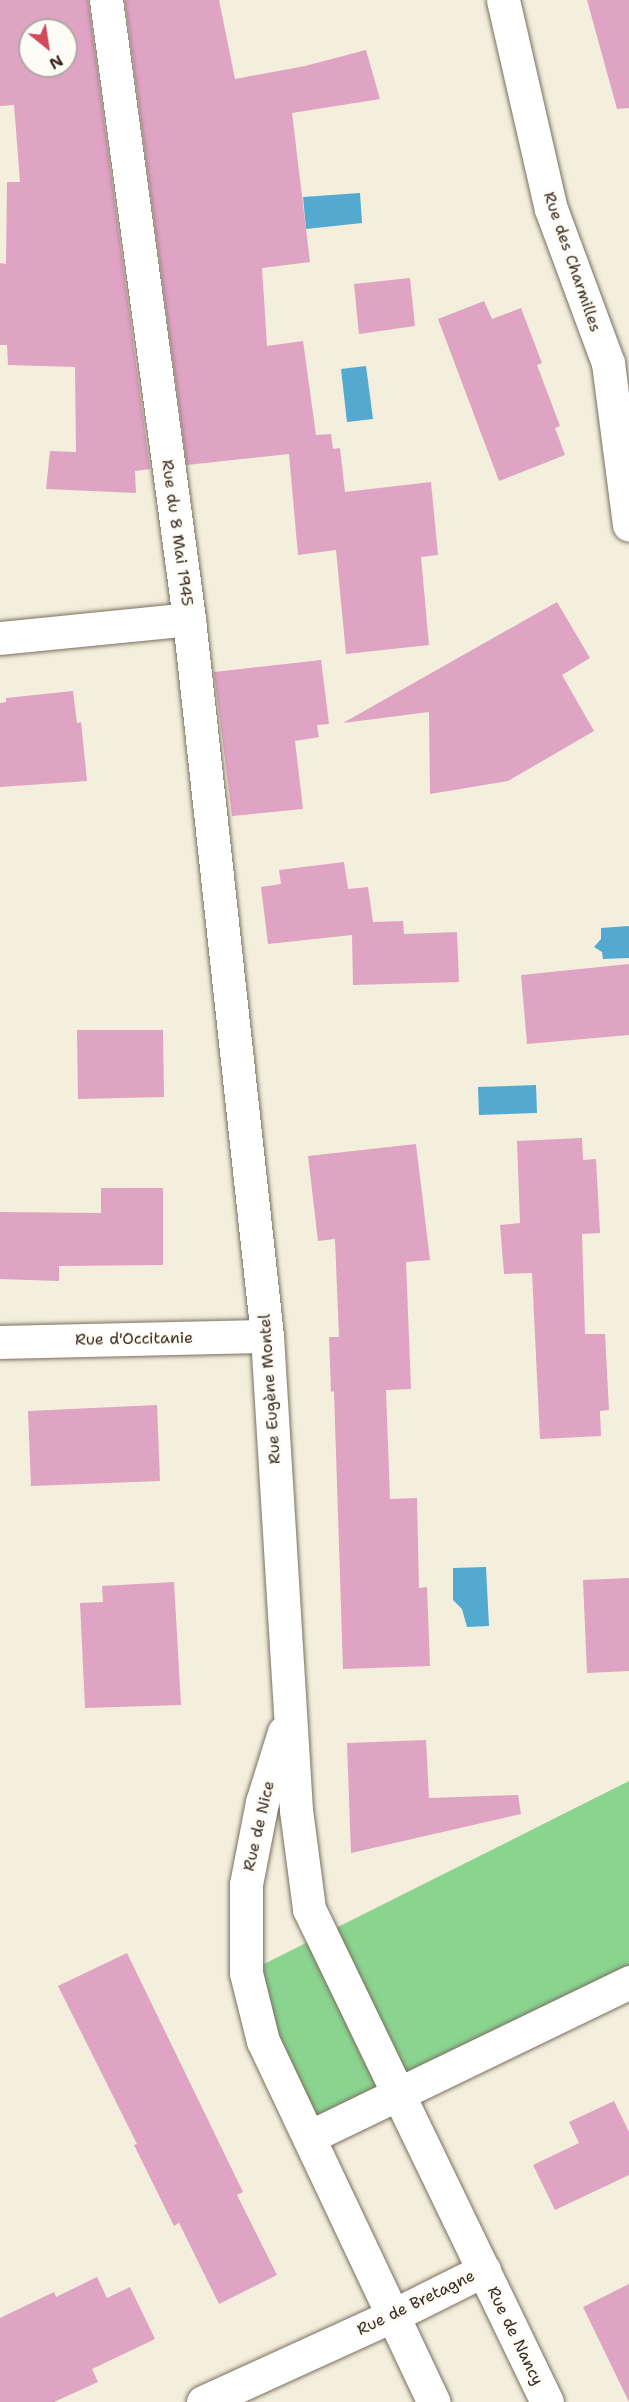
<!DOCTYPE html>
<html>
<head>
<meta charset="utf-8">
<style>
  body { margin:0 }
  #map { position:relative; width:629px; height:2402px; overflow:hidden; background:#f3efdc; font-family:"Shantell Sans",sans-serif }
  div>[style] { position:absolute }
  .green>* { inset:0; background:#8ad490 }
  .water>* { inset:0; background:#54a9d0 }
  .building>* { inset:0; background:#dfa3c4 }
  .roads { filter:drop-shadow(0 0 2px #7b6f60) drop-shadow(0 0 2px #7b6f60) }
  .minor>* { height:33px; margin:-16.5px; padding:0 16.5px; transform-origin:16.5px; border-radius:16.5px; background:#fff }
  span { translate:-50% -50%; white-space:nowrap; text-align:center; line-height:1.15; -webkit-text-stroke:6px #fdfcf7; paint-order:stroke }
  .street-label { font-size:16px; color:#3b2a1e }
  .north { position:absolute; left:18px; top:18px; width:60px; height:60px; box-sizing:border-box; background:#fdfcf7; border:2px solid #afa8a0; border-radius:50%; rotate:150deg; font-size:16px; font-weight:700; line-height:24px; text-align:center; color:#3b2a1e }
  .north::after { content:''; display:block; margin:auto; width:21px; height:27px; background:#d1495b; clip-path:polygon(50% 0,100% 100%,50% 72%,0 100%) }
</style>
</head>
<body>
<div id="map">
  <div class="green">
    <i style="clip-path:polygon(629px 1781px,629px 1980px,309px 2137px,246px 1973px)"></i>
  </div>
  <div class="water">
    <i style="clip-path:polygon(360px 193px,362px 223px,306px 229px,303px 197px)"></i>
    <i style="clip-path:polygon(366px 366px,373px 419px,347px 422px,341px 369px)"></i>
    <i style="clip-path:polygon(629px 926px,629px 958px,603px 959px,602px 952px,594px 947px,601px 939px,601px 928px)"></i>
    <i style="clip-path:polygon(536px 1085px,537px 1113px,479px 1115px,478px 1087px)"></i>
    <i style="clip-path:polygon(486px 1567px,489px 1626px,467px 1627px,462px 1609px,453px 1600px,453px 1568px)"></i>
  </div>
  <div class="building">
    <i style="clip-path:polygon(evenodd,0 0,88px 0,150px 469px,135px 471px,136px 493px,46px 489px,50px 451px,76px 452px,75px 367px,8px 365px,7px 345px,0 345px,0 263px,6px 264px,7px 182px,20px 182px,14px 105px,0 106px,0 0,30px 30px,66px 30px,66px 66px,30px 66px,30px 30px)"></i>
    <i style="clip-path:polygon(125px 0,219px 0,235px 79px,305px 66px,366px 50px,380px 99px,292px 113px,310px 262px,262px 268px,267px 346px,303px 341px,316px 435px,331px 434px,333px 449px,340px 448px,345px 492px,431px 482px,438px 555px,421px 557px,429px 645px,346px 654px,336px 550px,298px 555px,289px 454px,187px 465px)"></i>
    <i style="clip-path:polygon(587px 0,629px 0,629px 108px,617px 109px)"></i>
    <i style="clip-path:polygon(410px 278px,415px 326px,359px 334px,354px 284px)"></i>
    <i style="clip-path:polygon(484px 301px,492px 319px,521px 308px,542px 363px,537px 365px,560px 426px,555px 428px,565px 455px,499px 481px,438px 319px)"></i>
    <i style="clip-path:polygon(557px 602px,590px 658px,562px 675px,594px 731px,508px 781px,430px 794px,429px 712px,343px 723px)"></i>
    <i style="clip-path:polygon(321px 660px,329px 724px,317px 725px,319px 737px,295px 741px,303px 809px,232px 816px,214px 672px)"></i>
    <i style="clip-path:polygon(73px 691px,77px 723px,81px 722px,87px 781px,0 787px,0 703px,6px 702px,6px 698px)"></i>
    <i style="clip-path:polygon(344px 862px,348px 889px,368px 887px,373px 922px,403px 921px,404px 934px,457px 932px,459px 982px,353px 985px,352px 935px,268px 944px,261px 887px,281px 884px,279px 870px)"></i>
    <i style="clip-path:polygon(629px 964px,629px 1035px,527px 1044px,521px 975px)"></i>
    <i style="clip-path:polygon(77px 1030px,163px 1030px,164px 1097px,78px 1099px)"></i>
    <i style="clip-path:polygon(582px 1138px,583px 1160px,596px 1159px,600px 1233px,582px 1234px,585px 1334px,605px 1334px,609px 1410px,600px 1411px,601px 1436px,540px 1439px,532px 1273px,504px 1274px,500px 1225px,520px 1223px,517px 1141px)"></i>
    <i style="clip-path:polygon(416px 1144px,430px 1260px,406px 1262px,411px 1389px,386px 1390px,390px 1499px,417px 1498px,419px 1588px,427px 1587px,430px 1666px,343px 1669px,334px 1391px,331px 1392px,329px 1337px,339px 1337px,335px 1239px,318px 1241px,308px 1156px)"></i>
    <i style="clip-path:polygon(101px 1188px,163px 1188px,163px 1265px,59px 1266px,59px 1281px,0 1279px,0 1212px,101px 1213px)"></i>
    <i style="clip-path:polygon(157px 1405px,160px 1481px,31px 1486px,28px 1411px)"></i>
    <i style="clip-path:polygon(629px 1578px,629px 1671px,587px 1673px,583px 1580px)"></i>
    <i style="clip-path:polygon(174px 1582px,181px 1705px,85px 1708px,80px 1603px,103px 1602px,102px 1586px)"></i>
    <i style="clip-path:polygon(426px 1740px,429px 1798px,518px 1795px,521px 1814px,351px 1853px,347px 1743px)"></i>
    <i style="clip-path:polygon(127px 1953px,243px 2192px,237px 2195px,277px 2275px,219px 2304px,179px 2223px,174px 2226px,134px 2145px,137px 2144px,58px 1986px)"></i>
    <i style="clip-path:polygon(614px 2101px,629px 2132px,629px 2175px,555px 2210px,533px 2165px,579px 2143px,569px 2122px)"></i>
    <i style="clip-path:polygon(97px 2277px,107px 2298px,130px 2287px,155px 2339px,92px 2369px,98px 2382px,54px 2402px,0 2402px,0 2318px,54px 2292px,56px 2297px)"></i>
    <i style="clip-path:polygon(629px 2284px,629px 2402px,583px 2307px)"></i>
  </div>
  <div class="roads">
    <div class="minor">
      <i style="left:106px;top:0;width:625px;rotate:82.36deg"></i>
      <i style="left:189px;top:619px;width:721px;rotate:83.79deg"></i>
      <i style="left:267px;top:1336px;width:475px;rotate:86.5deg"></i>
      <i style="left:296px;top:1810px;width:100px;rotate:82.5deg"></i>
      <i style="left:309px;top:1909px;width:547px;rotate:64.23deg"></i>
      <i style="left:503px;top:0;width:214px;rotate:77.1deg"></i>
      <i style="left:551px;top:209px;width:164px;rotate:69.7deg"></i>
      <i style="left:608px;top:363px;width:163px;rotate:82.6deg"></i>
      <i style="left:0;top:638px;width:190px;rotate:-5.7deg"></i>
      <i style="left:0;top:1342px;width:267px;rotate:-1.3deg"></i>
      <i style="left:284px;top:1732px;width:73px;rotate:107.4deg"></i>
      <i style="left:262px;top:1802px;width:84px;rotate:101deg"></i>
      <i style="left:246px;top:1884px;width:89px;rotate:90deg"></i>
      <i style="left:246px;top:1973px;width:70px;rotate:76deg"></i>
      <i style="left:263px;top:2041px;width:399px;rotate:64.7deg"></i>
      <i style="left:309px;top:2137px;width:356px;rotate:-25.8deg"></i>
      <i style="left:203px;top:2402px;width:208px;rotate:-24.5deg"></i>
      <i style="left:392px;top:2316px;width:103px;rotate:-26.6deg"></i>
    </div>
  </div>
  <div class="street-label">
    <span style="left:572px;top:262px;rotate:71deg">Rue des Charmilles</span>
    <span style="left:177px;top:533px;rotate:82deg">Rue du 8 Mai 1945</span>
    <span style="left:134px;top:1339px;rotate:-1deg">Rue d'Occitanie</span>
    <span style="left:270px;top:1389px;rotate:-94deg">Rue Eugène Montel</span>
    <span style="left:259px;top:1826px;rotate:-77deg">Rue de Nice</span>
    <span style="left:416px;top:2303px;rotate:-26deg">Rue de Bretagne</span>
    <span style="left:515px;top:2336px;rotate:64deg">Rue de Nancy</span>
  </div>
  <div class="north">N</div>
</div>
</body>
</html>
